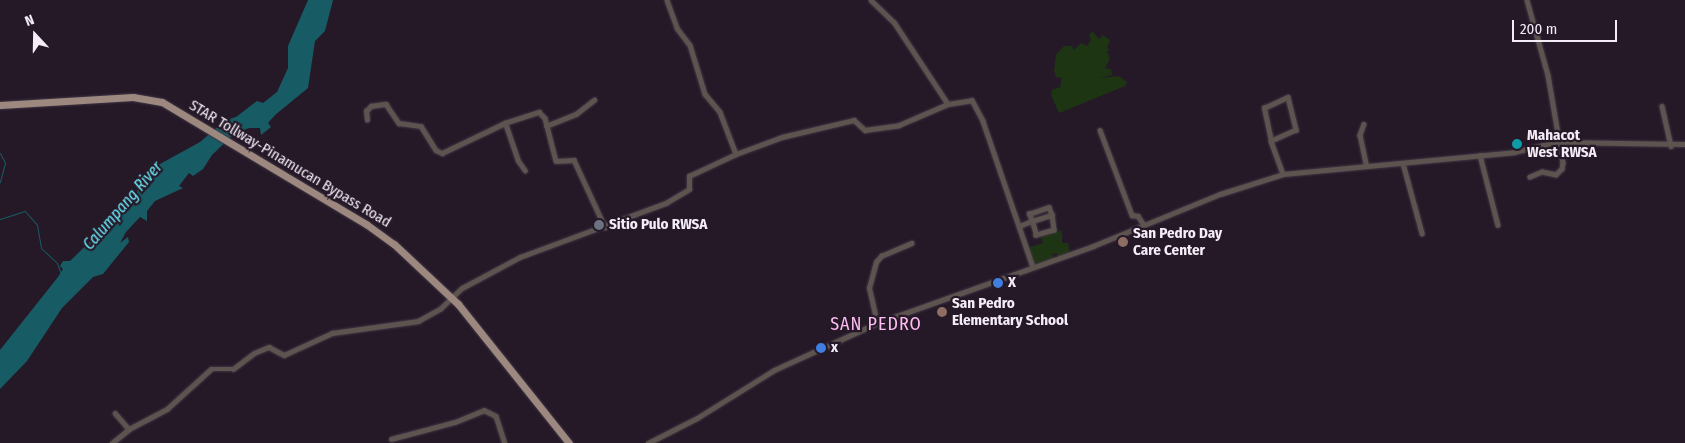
<!DOCTYPE html>
<html>
<head>
<meta charset="utf-8">
<style>
  body { margin:0 }
  #map { position:relative; width:1685px; height:443px; overflow:hidden; background:#251928; font-family:"Fira Sans Condensed",sans-serif }
  div>[style] { position:absolute }
  .green>* { inset:0; background:#1e3514 }
  .water>* { inset:0; background:#175c64 }
  .stream>* { height:1px; margin:-0.5px; padding:0 0.5px; transform-origin:0.5px; border-radius:0.5px; background:#175c64 }
  .roads { filter:drop-shadow(0 0 1px #423745) drop-shadow(0 0 1px #423745) }
  .minor>* { height:4.5px; margin:-2.25px; padding:0 2.25px; transform-origin:2.25px; border-radius:2.25px; background:#5d534f }
  .tertiary>* { height:5px; margin:-2.5px; padding:0 2.5px; transform-origin:2.5px; border-radius:2.5px; background:#5d534f }
  .primary>* { height:7px; margin:-3.5px; padding:0 3.5px; transform-origin:3.5px; border-radius:3.5px; background:#9d887f }
  .dots>* { width:14px; height:14px; translate:-50% -50%; box-sizing:border-box; border:2px solid #251928; border-radius:50% }
  span { translate:-50% -50%; white-space:nowrap; text-align:center; line-height:1.15; -webkit-text-stroke:4.5px #251928; paint-order:stroke }
  .poi-label { font-size:15px; color:#f4ecf6; font-weight:700 }
  .left { translate:0 -50%; text-align:left }
  .street-label { font-size:15px; color:#f4ecf6 }
  .water-label { font-size:16px; color:#6be9f9; font-style:italic }
  .quarter-label { font-size:18px; color:#febdf2; letter-spacing:1px }
  .north { position:absolute; left:10px; top:10px; width:50px; height:50px; -webkit-text-stroke:4px #251928; paint-order:stroke; rotate:339deg; font-size:14px; font-weight:700; line-height:20px; text-align:center; color:#f4ecf6 }
  .north::after { content:''; display:block; margin:auto; width:18px; height:22px; background:#f4ecf6; clip-path:polygon(50% 0,100% 100%,50% 72%,0 100%) }
  .scale { position:absolute; left:1512px; top:20px; width:105px; height:22px; box-sizing:border-box; border:2px solid #f4ecf6; border-top:0; padding-left:6px; font-size:15px; line-height:18px; white-space:nowrap; color:#f4ecf6; -webkit-text-stroke:4px #251928; paint-order:stroke }
</style>
</head>
<body>
<div id="map">
  <div class="green">
    <i style="clip-path:polygon(1093px 32px,1099px 39px,1103px 35px,1110px 40px,1107px 48px,1111px 50px,1107px 51px,1110px 59px,1105px 68px,1111px 69px,1112px 75px,1099px 78px,1119px 76px,1127px 82px,1125px 86px,1059px 113px,1051px 95px,1052px 90px,1060px 87px,1062px 78px,1056px 77px,1054px 71px,1056px 55px,1064px 46px,1072px 46px,1074px 50px,1081px 43px,1087px 46px,1091px 40px,1089px 34px)"></i>
    <i style="clip-path:polygon(1062px 230px,1062px 243px,1068px 243px,1070px 253px,1058px 257px,1057px 253px,1052px 254px,1054px 259px,1033px 266px,1027px 248px,1043px 243px,1041px 237px)"></i>
  </div>
  <div class="water">
    <i style="clip-path:polygon(308px 0,333px 0,325px 31px,315px 41px,308px 88px,275px 115px,268px 123px,271px 127px,261px 135px,260px 128px,249px 128px,234px 134px,212px 155px,203px 169px,193px 176px,189px 173px,179px 186px,183px 188px,155px 201px,147px 211px,147px 221px,140px 217px,126px 232px,120px 243px,128px 237px,129px 242px,103px 274px,93px 277px,62px 308px,27px 361px,0 389px,0 350px,58px 277px,63px 269px,60px 266px,63px 261px,70px 261px,136px 197px,139px 183px,151px 169px,200px 142px,226px 120px,236px 117px,257px 101px,263px 103px,277px 92px,288px 68px,288px 46px)"></i>
  </div>
  <div class="stream">
    <i style="left:0;top:153px;width:11px;rotate:63deg"></i>
    <i style="left:5px;top:163px;width:20px;rotate:105deg"></i>
    <i style="left:0;top:219px;width:26px;rotate:-18deg"></i>
    <i style="left:25px;top:211px;width:18px;rotate:49deg"></i>
    <i style="left:37px;top:225px;width:23px;rotate:80deg"></i>
    <i style="left:41px;top:248px;width:22px;rotate:43deg"></i>
    <i style="left:57px;top:263px;width:12px;rotate:70deg"></i>
  </div>
  <div class="roads">
    <div class="minor">
      <i style="left:667px;top:0;width:30px;rotate:70deg"></i>
      <i style="left:677px;top:28px;width:21px;rotate:53deg"></i>
      <i style="left:690px;top:45px;width:51px;rotate:73deg"></i>
      <i style="left:705px;top:94px;width:23px;rotate:50deg"></i>
      <i style="left:720px;top:112px;width:45px;rotate:69.1deg"></i>
      <i style="left:871px;top:0;width:32px;rotate:44deg"></i>
      <i style="left:894px;top:22px;width:98px;rotate:56.6deg"></i>
      <i style="left:1527px;top:0;width:78px;rotate:74.4deg"></i>
      <i style="left:1548px;top:75px;width:89px;rotate:80.3deg"></i>
      <i style="left:1563px;top:163px;width:6px;rotate:99deg"></i>
      <i style="left:1562px;top:169px;width:8px;rotate:135deg"></i>
      <i style="left:1556px;top:175px;width:14px;rotate:-168deg"></i>
      <i style="left:1542px;top:172px;width:13px;rotate:157deg"></i>
      <i style="left:1288px;top:97px;width:34px;rotate:76deg"></i>
      <i style="left:1296px;top:130px;width:27px;rotate:156deg"></i>
      <i style="left:1271px;top:141px;width:34px;rotate:-102deg"></i>
      <i style="left:1264px;top:108px;width:26px;rotate:-25deg"></i>
      <i style="left:1662px;top:106px;width:41px;rotate:77.3deg"></i>
      <i style="left:367px;top:120px;width:9px;rotate:-96deg"></i>
      <i style="left:366px;top:111px;width:7px;rotate:-45deg"></i>
      <i style="left:371px;top:106px;width:15px;rotate:-8deg"></i>
      <i style="left:386px;top:104px;width:23px;rotate:56deg"></i>
      <i style="left:399px;top:123px;width:22px;rotate:8deg"></i>
      <i style="left:421px;top:126px;width:28px;rotate:58deg"></i>
      <i style="left:436px;top:150px;width:7px;rotate:27deg"></i>
      <i style="left:442px;top:153px;width:70px;rotate:-25.5deg"></i>
      <i style="left:1364px;top:124px;width:12px;rotate:110deg"></i>
      <i style="left:1360px;top:135px;width:30px;rotate:78deg"></i>
      <i style="left:546px;top:126px;width:32px;rotate:-22deg"></i>
      <i style="left:576px;top:114px;width:23px;rotate:-38deg"></i>
      <i style="left:1100px;top:130px;width:91px;rotate:69.4deg"></i>
      <i style="left:1132px;top:215px;width:6px;rotate:9deg"></i>
      <i style="left:1138px;top:216px;width:11px;rotate:56deg"></i>
      <i style="left:1271px;top:141px;width:35px;rotate:70deg"></i>
      <i style="left:1480px;top:155px;width:72px;rotate:75.6deg"></i>
      <i style="left:1403px;top:163px;width:73px;rotate:74.8deg"></i>
      <i style="left:525px;top:171px;width:12px;rotate:-125deg"></i>
      <i style="left:518px;top:161px;width:40px;rotate:-108.9deg"></i>
      <i style="left:505px;top:123px;width:36px;rotate:-18deg"></i>
      <i style="left:539px;top:112px;width:8px;rotate:45deg"></i>
      <i style="left:545px;top:118px;width:44px;rotate:75.7deg"></i>
      <i style="left:556px;top:161px;width:18px;rotate:-3deg"></i>
      <i style="left:574px;top:160px;width:74px;rotate:65.2deg"></i>
      <i style="left:1019px;top:226px;width:14px;rotate:-21deg"></i>
      <i style="left:1032px;top:221px;width:21px;rotate:-17deg"></i>
      <i style="left:1052px;top:215px;width:15px;rotate:82deg"></i>
      <i style="left:1054px;top:230px;width:19px;rotate:164deg"></i>
      <i style="left:1036px;top:235px;width:15px;rotate:-106deg"></i>
      <i style="left:1032px;top:221px;width:8px;rotate:-113deg"></i>
      <i style="left:1029px;top:214px;width:21px;rotate:-19deg"></i>
      <i style="left:1049px;top:207px;width:9px;rotate:69deg"></i>
      <i style="left:877px;top:323px;width:36px;rotate:-103deg"></i>
      <i style="left:869px;top:288px;width:27px;rotate:-75deg"></i>
      <i style="left:876px;top:262px;width:8px;rotate:-50deg"></i>
      <i style="left:881px;top:256px;width:33px;rotate:-23deg"></i>
      <i style="left:115px;top:413px;width:21px;rotate:49deg"></i>
      <i style="left:391px;top:439px;width:66px;rotate:-14.9deg"></i>
      <i style="left:455px;top:422px;width:31px;rotate:-22deg"></i>
      <i style="left:484px;top:410px;width:13px;rotate:27deg"></i>
      <i style="left:496px;top:416px;width:28px;rotate:72deg"></i>
      <i style="left:112px;top:443px;width:22px;rotate:-39deg"></i>
      <i style="left:129px;top:429px;width:43px;rotate:-27.8deg"></i>
      <i style="left:167px;top:409px;width:59px;rotate:-42.3deg"></i>
      <i style="left:211px;top:369px;width:22px"></i>
      <i style="left:233px;top:369px;width:26px;rotate:-37deg"></i>
      <i style="left:254px;top:353px;width:16px;rotate:-22deg"></i>
      <i style="left:269px;top:347px;width:17px;rotate:28deg"></i>
      <i style="left:284px;top:355px;width:53px;rotate:-24.6deg"></i>
      <i style="left:332px;top:333px;width:87px;rotate:-7.9deg"></i>
      <i style="left:418px;top:321px;width:25px;rotate:-29deg"></i>
      <i style="left:440px;top:309px;width:30px;rotate:-44deg"></i>
      <i style="left:462px;top:288px;width:66px;rotate:-28.1deg"></i>
      <i style="left:520px;top:257px;width:156px;rotate:-20.3deg"></i>
      <i style="left:666px;top:203px;width:27px;rotate:-31deg"></i>
      <i style="left:689px;top:189px;width:13px;rotate:-90deg"></i>
      <i style="left:689px;top:176px;width:52px;rotate:-25.1deg"></i>
      <i style="left:736px;top:154px;width:49px;rotate:-20.3deg"></i>
      <i style="left:782px;top:137px;width:74px;rotate:-13.3deg"></i>
      <i style="left:854px;top:120px;width:15px;rotate:42deg"></i>
      <i style="left:865px;top:130px;width:34px;rotate:-8deg"></i>
      <i style="left:899px;top:125px;width:53px;rotate:-23.2deg"></i>
      <i style="left:948px;top:104px;width:24px;rotate:-9deg"></i>
      <i style="left:972px;top:100px;width:24px;rotate:62deg"></i>
      <i style="left:983px;top:121px;width:154px;rotate:71.1deg"></i>
    </div>
    <div class="tertiary">
      <i style="left:648px;top:443px;width:55px;rotate:-27deg"></i>
      <i style="left:697px;top:418px;width:91px;rotate:-31.9deg"></i>
      <i style="left:774px;top:370px;width:113px;rotate:-24.5deg"></i>
      <i style="left:877px;top:323px;width:229px;rotate:-19.6deg"></i>
      <i style="left:1093px;top:246px;width:137px;rotate:-22.3deg"></i>
      <i style="left:1220px;top:194px;width:66px;rotate:-17.6deg"></i>
      <i style="left:1283px;top:174px;width:232px;rotate:-5.4deg"></i>
      <i style="left:1514px;top:152px;width:43px;rotate:-13.4deg"></i>
      <i style="left:1556px;top:142px;width:129px;rotate:0.9deg"></i>
    </div>
    <div class="primary">
      <i style="left:0;top:105px;width:133px;rotate:-3.4deg"></i>
      <i style="left:133px;top:97px;width:29px;rotate:10deg"></i>
      <i style="left:162px;top:102px;width:238px;rotate:30.9deg"></i>
      <i style="left:366px;top:224px;width:34px;rotate:36deg"></i>
      <i style="left:394px;top:244px;width:88px;rotate:43.2deg"></i>
      <i style="left:458px;top:304px;width:178px;rotate:51.4deg"></i>
    </div>
  </div>
  <div class="dots">
    <i style="left:1517px;top:144px;background:#0f9aa8"></i>
    <i style="left:599px;top:225px;background:#6b7280"></i>
    <i style="left:1123px;top:242px;background:#8d6e63"></i>
    <i style="left:998px;top:283px;background:#3f7fe0"></i>
    <i style="left:942px;top:312px;background:#8d6e63"></i>
    <i style="left:821px;top:348px;background:#3f7fe0"></i>
  </div>
  <div class="poi-label">
    <span class="left" style="left:1527px;top:144px">Mahacot<br>West RWSA</span>
    <span class="left" style="left:609px;top:225px">Sitio Pulo RWSA</span>
    <span class="left" style="left:1133px;top:242px">San Pedro Day<br>Care Center</span>
    <span class="left" style="left:1008px;top:283px">X</span>
    <span class="left" style="left:952px;top:312px">San Pedro<br>Elementary School</span>
    <span class="left" style="left:831px;top:348px">x</span>
  </div>
  <div class="street-label">
    <span style="left:290px;top:164px;rotate:31deg">STAR Tollway-Pinamucan Bypass Road</span>
  </div>
  <div class="water-label">
    <span style="left:123px;top:206px;rotate:-49deg">Calumpang River</span>
  </div>
  <div class="quarter-label">
    <span style="left:876px;top:324px">SAN PEDRO</span>
  </div>
  <div class="north">N</div>
  <div class="scale">200 m</div>
</div>
</body>
</html>
